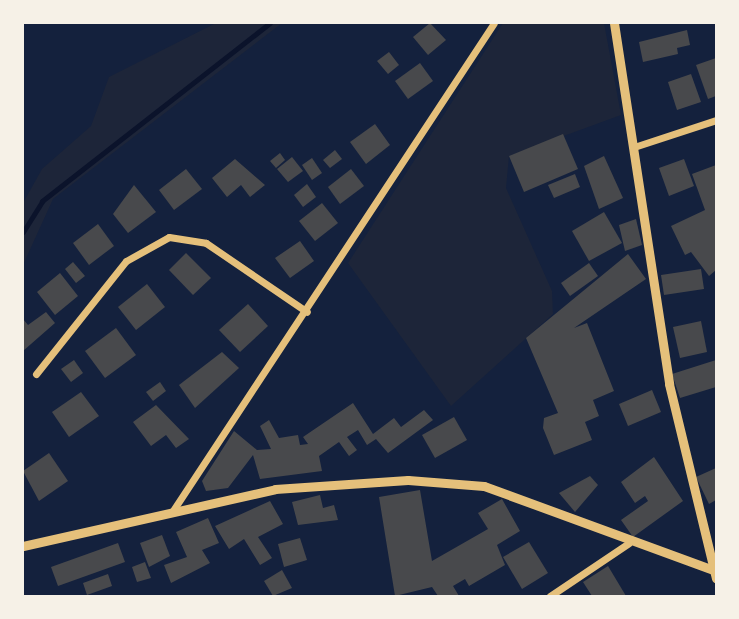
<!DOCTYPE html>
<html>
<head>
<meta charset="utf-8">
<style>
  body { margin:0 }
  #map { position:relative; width:739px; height:619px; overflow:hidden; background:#14213d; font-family:Georgia,serif }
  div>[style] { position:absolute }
  .green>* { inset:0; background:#1d2539 }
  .stream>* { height:5px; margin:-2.5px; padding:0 2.5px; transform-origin:2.5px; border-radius:2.5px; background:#0b132b }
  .building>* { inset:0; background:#48494c }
  .minor>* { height:7px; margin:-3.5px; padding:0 3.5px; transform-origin:3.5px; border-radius:3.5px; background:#e5c07b }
  .tertiary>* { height:9px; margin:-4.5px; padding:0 4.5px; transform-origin:4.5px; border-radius:4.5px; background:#e5c07b }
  span { translate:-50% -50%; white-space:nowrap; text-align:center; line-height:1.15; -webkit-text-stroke:6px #f6f1e7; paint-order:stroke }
  .frame { position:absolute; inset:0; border:24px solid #f6f1e7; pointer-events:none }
</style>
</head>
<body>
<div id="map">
  <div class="green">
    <i style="clip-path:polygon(216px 23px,282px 23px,53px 199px,23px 265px,23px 203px,42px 169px,91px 126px,109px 77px)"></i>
    <i style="clip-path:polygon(503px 23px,604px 23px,621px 115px,509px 156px,506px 188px,552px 291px,553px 314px,451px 406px,348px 263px)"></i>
  </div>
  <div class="stream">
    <i style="left:23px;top:232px;width:36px;rotate:-58deg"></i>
    <i style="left:42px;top:201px;width:289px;rotate:-38deg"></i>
  </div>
  <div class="building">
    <i style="clip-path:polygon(430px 23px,446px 40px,428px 55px,413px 37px)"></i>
    <i style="clip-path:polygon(687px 30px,690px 45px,677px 48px,678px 54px,643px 62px,639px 42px)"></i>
    <i style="clip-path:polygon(389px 52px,399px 65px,388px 74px,377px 61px)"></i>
    <i style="clip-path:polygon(716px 58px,716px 96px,708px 99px,696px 65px)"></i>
    <i style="clip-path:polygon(420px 63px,433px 81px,408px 99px,395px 81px)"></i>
    <i style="clip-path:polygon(691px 74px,701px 102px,677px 110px,668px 82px)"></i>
    <i style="clip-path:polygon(375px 124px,390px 145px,366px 164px,350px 142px)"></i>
    <i style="clip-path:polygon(563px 134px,578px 169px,524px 192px,509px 156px)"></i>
    <i style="clip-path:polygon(335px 150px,342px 159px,330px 168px,323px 160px)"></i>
    <i style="clip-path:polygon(280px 153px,285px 160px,276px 168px,270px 161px)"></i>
    <i style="clip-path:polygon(604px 156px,623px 198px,599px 209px,584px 166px)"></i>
    <i style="clip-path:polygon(292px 157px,303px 171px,288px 182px,277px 169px)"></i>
    <i style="clip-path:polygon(312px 158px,322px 173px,312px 180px,302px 165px)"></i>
    <i style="clip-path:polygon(235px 159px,265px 185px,250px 197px,241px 185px,227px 197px,212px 178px)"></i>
    <i style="clip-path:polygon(684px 159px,694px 186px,669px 196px,659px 168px)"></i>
    <i style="clip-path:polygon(716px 165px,716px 270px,709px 276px,691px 252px,685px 255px,671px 226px,705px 210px,692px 174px)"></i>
    <i style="clip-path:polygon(186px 169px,202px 189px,174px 210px,159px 190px)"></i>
    <i style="clip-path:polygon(351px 169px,364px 186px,340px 204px,328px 187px)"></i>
    <i style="clip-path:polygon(575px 174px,580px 187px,554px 198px,548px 185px)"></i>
    <i style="clip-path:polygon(307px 184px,316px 197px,303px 207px,294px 195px)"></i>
    <i style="clip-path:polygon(134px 185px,156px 212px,128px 233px,113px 214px)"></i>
    <i style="clip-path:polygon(322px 203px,338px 223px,315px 241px,299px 221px)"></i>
    <i style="clip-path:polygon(604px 212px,622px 243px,589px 261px,572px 231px)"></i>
    <i style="clip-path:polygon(636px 219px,642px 245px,625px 251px,619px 225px)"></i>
    <i style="clip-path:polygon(98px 224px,114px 246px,89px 265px,73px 243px)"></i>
    <i style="clip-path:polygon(300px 241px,314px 261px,290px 278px,275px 258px)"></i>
    <i style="clip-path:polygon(186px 253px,211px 278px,193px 295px,169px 270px)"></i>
    <i style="clip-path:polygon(628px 254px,646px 279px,574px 328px,587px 323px,614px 391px,593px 400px,599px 416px,585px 422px,592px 440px,554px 455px,543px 428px,544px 418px,558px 413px,526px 338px)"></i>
    <i style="clip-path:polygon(73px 262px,85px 276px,76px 283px,65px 269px)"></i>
    <i style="clip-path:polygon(589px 263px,598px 276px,570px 296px,561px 283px)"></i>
    <i style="clip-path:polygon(701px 269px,704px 289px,664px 295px,661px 275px)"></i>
    <i style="clip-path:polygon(60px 273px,78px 296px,55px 315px,37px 292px)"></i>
    <i style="clip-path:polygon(147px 284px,165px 307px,136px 330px,118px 307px)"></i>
    <i style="clip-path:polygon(248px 304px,268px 326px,240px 352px,219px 330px)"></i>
    <i style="clip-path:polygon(46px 312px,55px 323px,23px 351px,23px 319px,28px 325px)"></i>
    <i style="clip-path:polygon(701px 321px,707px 352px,680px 358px,673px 327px)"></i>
    <i style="clip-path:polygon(116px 328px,136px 355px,105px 378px,85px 351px)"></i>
    <i style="clip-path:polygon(222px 352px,239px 368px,195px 408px,179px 385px)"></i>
    <i style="clip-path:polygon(74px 360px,83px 373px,71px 382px,61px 369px)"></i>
    <i style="clip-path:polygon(716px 360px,716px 387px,680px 398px,672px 374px)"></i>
    <i style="clip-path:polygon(160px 382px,166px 391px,153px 401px,146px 392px)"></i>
    <i style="clip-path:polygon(652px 390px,661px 412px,628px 426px,619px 404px)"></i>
    <i style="clip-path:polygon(81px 392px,99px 416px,69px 437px,52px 412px)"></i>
    <i style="clip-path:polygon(353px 403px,373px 434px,394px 418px,401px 427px,424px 410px,433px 420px,388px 453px,376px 439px,367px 445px,358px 430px,347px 437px,357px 450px,349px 456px,339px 442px,319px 456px,322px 471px,260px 479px,253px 455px,228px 488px,206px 491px,202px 481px,234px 431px,257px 450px,271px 449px,260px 426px,269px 420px,279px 438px,298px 435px,300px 445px,308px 444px,303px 437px)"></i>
    <i style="clip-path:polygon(156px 405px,189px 439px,176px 448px,166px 435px,151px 446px,133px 422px)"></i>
    <i style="clip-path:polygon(454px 417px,467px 440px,435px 458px,422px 435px)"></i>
    <i style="clip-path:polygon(49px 453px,68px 481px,39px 501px,23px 471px)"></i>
    <i style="clip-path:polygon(654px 457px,683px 501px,633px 537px,621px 520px,648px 501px,645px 496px,635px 503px,621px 482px)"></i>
    <i style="clip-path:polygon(716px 468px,716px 500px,709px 504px,696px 477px)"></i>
    <i style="clip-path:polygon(590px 476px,598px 485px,575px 512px,559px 493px)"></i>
    <i style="clip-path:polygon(420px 490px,432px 561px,488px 529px,478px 513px,502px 499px,520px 531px,497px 545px,505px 565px,469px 586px,465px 579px,453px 586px,459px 596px,438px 596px,432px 587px,395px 596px,379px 497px)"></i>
    <i style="clip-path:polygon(320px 495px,323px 508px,334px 505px,338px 520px,298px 525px,292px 502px)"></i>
    <i style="clip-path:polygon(270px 501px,283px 524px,258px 537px,272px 558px,260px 565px,244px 539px,229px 549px,215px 526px)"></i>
    <i style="clip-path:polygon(208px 518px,219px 543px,202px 550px,210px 563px,171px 583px,164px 565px,187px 557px,176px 532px)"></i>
    <i style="clip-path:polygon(162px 535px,170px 556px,149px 567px,140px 543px)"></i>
    <i style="clip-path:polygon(300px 538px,307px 560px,284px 567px,278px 544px)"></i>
    <i style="clip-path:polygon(529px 542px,548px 573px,522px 589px,503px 557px)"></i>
    <i style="clip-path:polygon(118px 543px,125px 562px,58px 586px,51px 567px)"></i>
    <i style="clip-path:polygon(145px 562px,151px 578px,137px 582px,132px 567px)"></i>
    <i style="clip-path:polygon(608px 566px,626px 596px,592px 596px,583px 582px)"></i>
    <i style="clip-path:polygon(282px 570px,292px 588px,273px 596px,264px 581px)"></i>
    <i style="clip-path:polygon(108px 574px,112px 586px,87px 595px,83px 583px)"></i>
  </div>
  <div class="minor">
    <i style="left:637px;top:146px;width:83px;rotate:-18.2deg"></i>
    <i style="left:36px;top:374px;width:144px;rotate:-51.5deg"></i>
    <i style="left:126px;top:261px;width:49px;rotate:-29.2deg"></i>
    <i style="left:169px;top:237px;width:37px;rotate:9deg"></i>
    <i style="left:206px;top:243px;width:122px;rotate:34.3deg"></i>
    <i style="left:172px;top:512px;width:585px;rotate:-56.64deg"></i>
    <i style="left:550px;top:596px;width:95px;rotate:-33.9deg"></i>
  </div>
  <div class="tertiary">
    <i style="left:614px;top:23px;width:365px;rotate:81.3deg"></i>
    <i style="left:669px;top:384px;width:200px;rotate:76.4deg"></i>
    <i style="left:23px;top:546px;width:258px;rotate:-12.7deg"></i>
    <i style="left:275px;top:489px;width:133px;rotate:-3.9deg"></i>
    <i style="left:408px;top:480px;width:76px;rotate:4.5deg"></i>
    <i style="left:484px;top:486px;width:242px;rotate:20.1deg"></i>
  </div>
  <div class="frame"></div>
</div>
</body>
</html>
